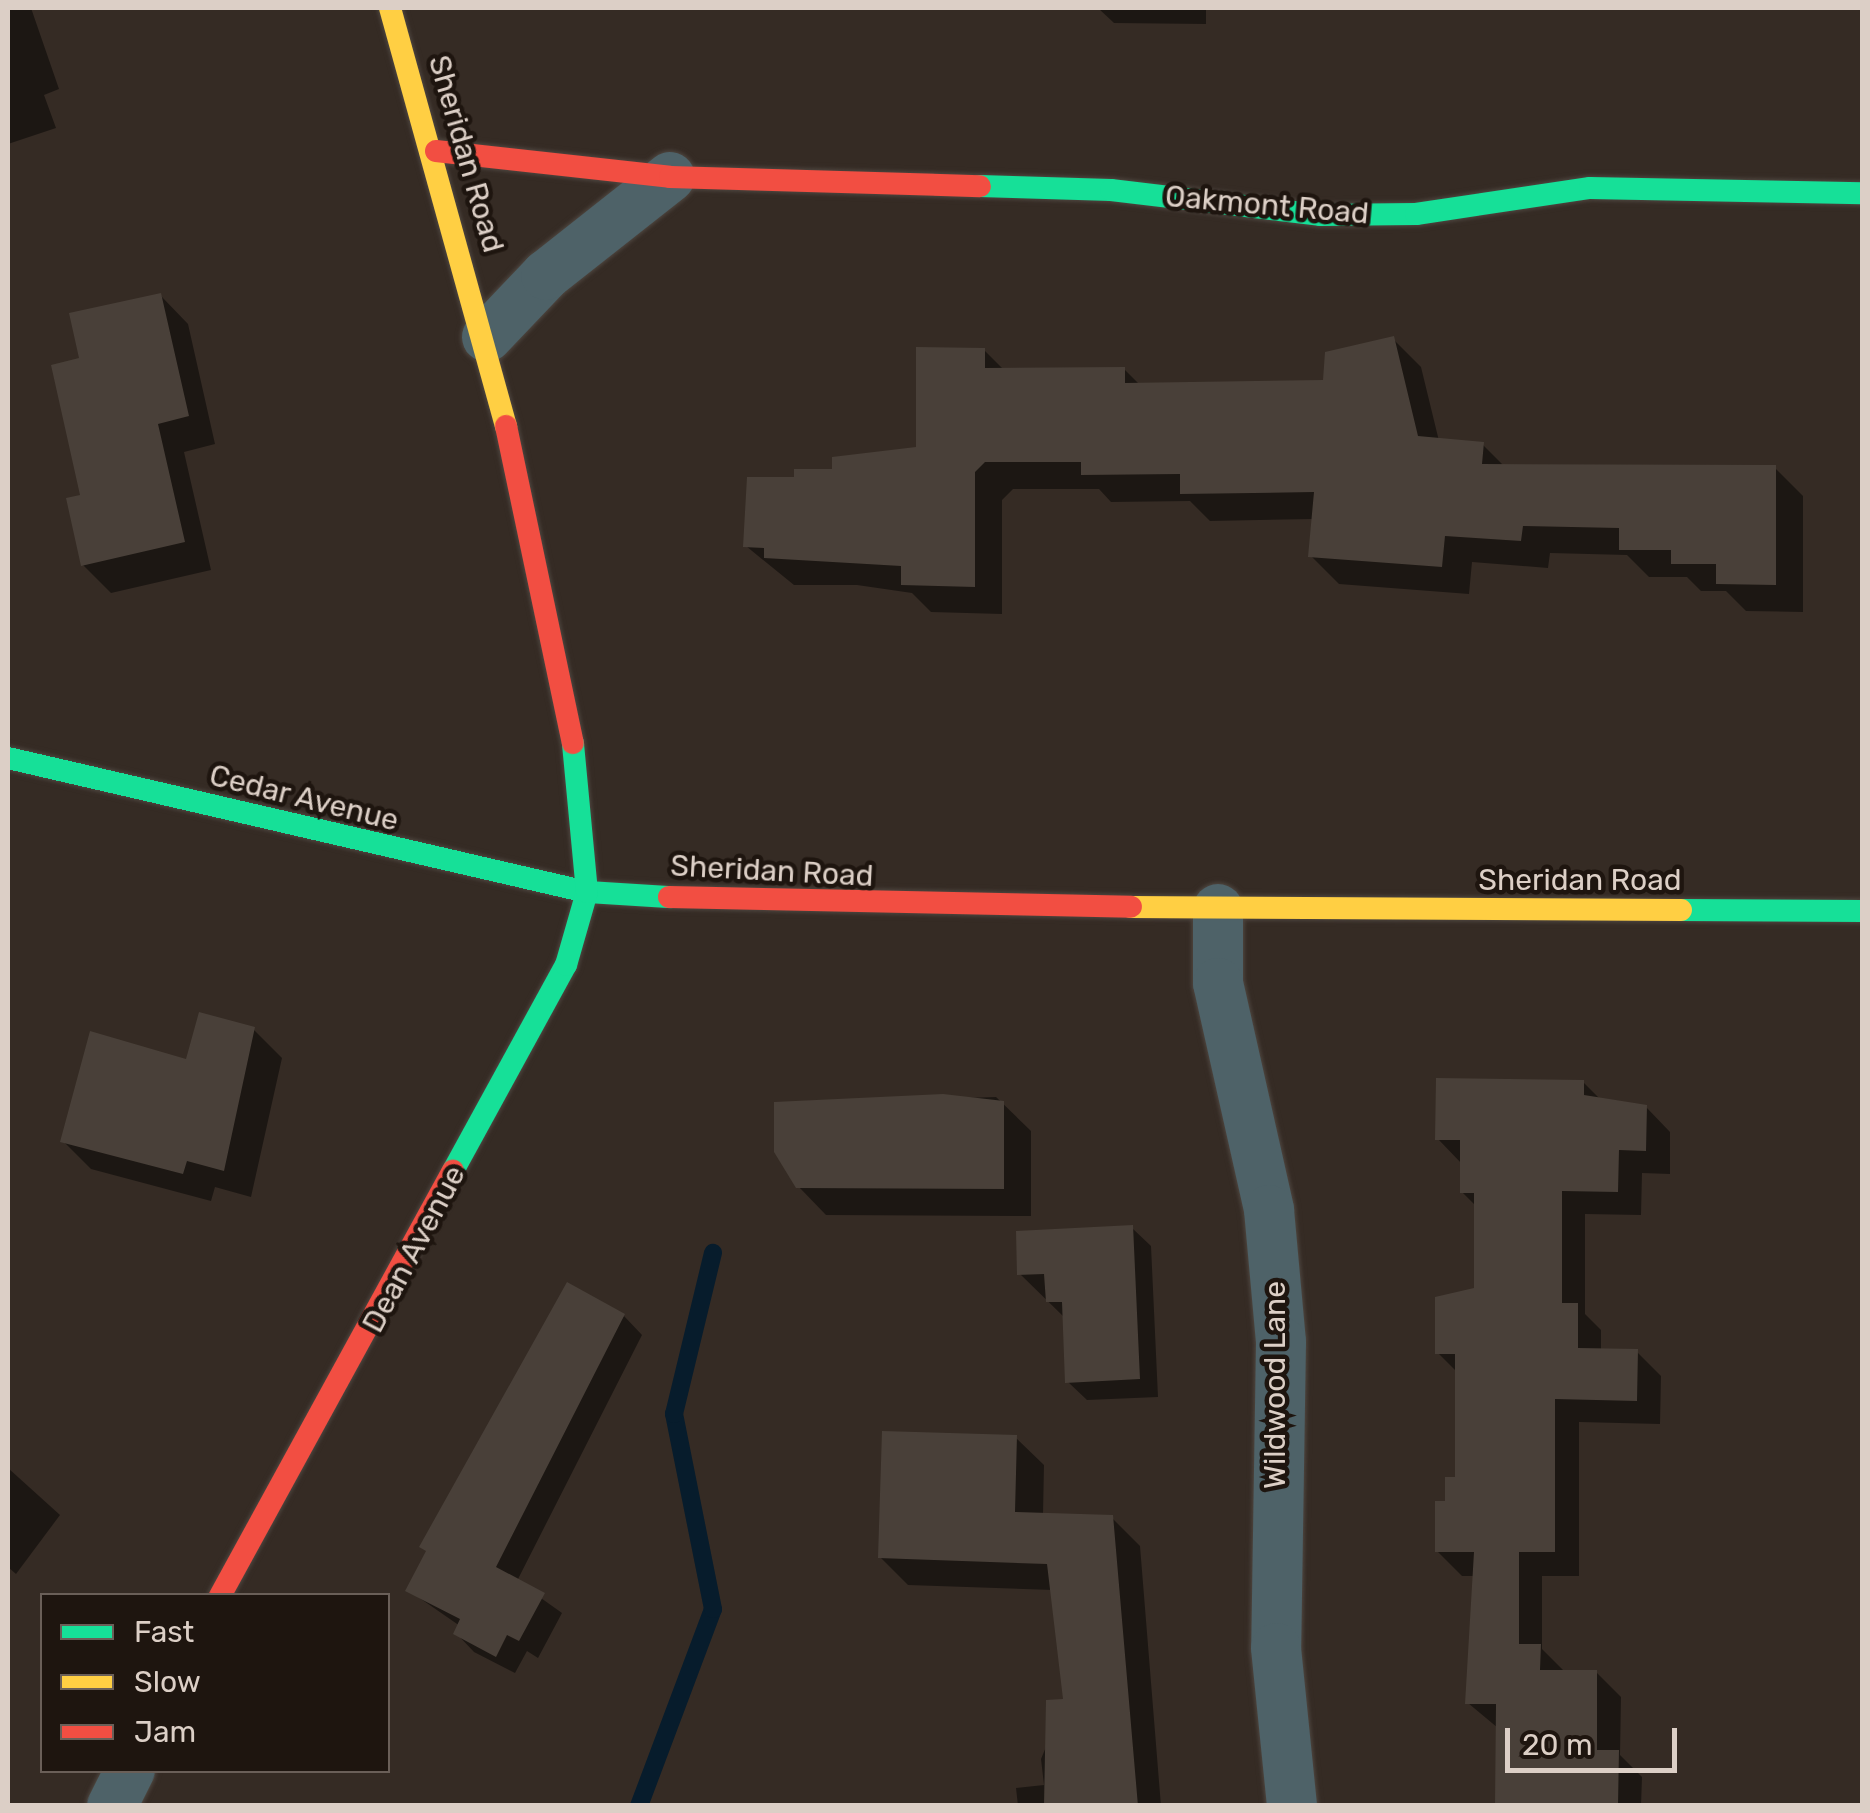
<!DOCTYPE html>
<html>
<head>
<meta charset="utf-8">
<style>
  body { margin:0 }
  #map { position:relative; width:1870px; height:1813px; overflow:hidden; background:#352b24; font-family:Rubik,sans-serif }
  div>[style] { position:absolute }
  .shadow>* { inset:0; background:#0007 }
  .stream>* { height:18px; margin:-9px; padding:0 9px; transform-origin:9px; border-radius:9px; background:#071c2c }
  .building>* { inset:0; background:#494039 }
  .roads { filter:drop-shadow(0 0 2px #4e4640) drop-shadow(0 0 2px #4e4640) }
  .street>* { height:50px; margin:-25px; padding:0 25px; transform-origin:25px; border-radius:25px; background:#4e6268 }
  .fast>* { height:22px; margin:-11px; padding:0 11px; transform-origin:11px; border-radius:11px; background:#16e098 }
  .slow>* { height:22px; margin:-11px; padding:0 11px; transform-origin:11px; border-radius:11px; background:#ffcf43 }
  .jam>* { height:22px; margin:-11px; padding:0 11px; transform-origin:11px; border-radius:11px; background:#f24e42 }
  span { translate:-50% -50%; white-space:nowrap; text-align:center; line-height:1.15; -webkit-text-stroke:9px #1e150f; paint-order:stroke }
  .street-label { font-size:30px; color:#dccfc6 }
  .frame { position:absolute; inset:0; border:10px solid #dccfc6; pointer-events:none }
  .legend { position:absolute; left:40px; top:1593px; width:350px; height:180px; box-sizing:border-box; background:#1e150f; border:2px solid #6a5f58; margin:0; padding:12px 18px; list-style:none; font-size:30px; color:#dccfc6 }
  .legend li { display:flex; align-items:center; gap:20px; height:50px }
  .legend b { width:50px; border:2px solid #6a5f58 }
  .scale { position:absolute; left:1505px; top:1728px; width:172px; height:45px; box-sizing:border-box; border:5px solid #dccfc6; border-top:0; padding-left:12px; font-size:30px; line-height:35px; white-space:nowrap; color:#dccfc6; -webkit-text-stroke:8px #1e150f; paint-order:stroke }
</style>
</head>
<body>
<div id="map">
  <div class="shadow">
    <i style="clip-path:polygon(8px 8px,31px 8px,59px 89px,44px 95px,56px 128px,8px 144px)"></i>
    <i style="clip-path:polygon(1098px 8px,1206px 8px,1206px 24px,1114px 23px)"></i>
    <i style="clip-path:polygon(161px 296px,188px 324px,215px 444px,184px 452px,211px 570px,111px 593px,83px 565px,82px 360px)"></i>
    <i style="clip-path:polygon(1393px 339px,1421px 367px,1439px 441px,1483px 445px,1505px 467px,1775px 468px,1803px 496px,1803px 612px,1746px 611px,1726px 591px,1701px 591px,1687px 577px,1649px 577px,1627px 555px,1550px 553px,1548px 568px,1472px 562px,1469px 594px,1339px 584px,1311px 556px,1314px 519px,1210px 521px,1190px 501px,1111px 502px,1099px 489px,1013px 489px,1002px 500px,1002px 614px,931px 612px,912px 593px,857px 585px,794px 585px,746px 546px,797px 479px,919px 449px,984px 350px,1005px 371px,1124px 369px,1140px 385px,1325px 383px)"></i>
    <i style="clip-path:polygon(254px 1030px,282px 1058px,251px 1197px,215px 1187px,211px 1201px,91px 1169px,63px 1141px)"></i>
    <i style="clip-path:polygon(1583px 1082px,1601px 1100px,1646px 1107px,1670px 1132px,1670px 1174px,1642px 1173px,1641px 1215px,1585px 1214px,1585px 1314px,1601px 1330px,1601px 1351px,1637px 1352px,1661px 1376px,1660px 1424px,1579px 1422px,1579px 1576px,1542px 1576px,1542px 1649px,1565px 1672px,1596px 1672px,1621px 1697px,1620px 1755px,1642px 1777px,1641px 1806px,1497px 1806px,1498px 1728px,1468px 1703px,1476px 1576px,1462px 1576px,1437px 1551px,1458px 1480px,1458px 1373px,1438px 1353px,1476px 1290px,1476px 1206px,1462px 1192px,1462px 1164px,1438px 1139px)"></i>
    <i style="clip-path:polygon(996px 1097px,1031px 1131px,1031px 1216px,826px 1215px,798px 1186px,777px 1104px)"></i>
    <i style="clip-path:polygon(1132px 1228px,1151px 1246px,1158px 1397px,1087px 1400px,1068px 1382px,1065px 1318px,1020px 1274px)"></i>
    <i style="clip-path:polygon(624px 1316px,642px 1335px,517px 1581px,562px 1613px,538px 1658px,527px 1651px,515px 1673px,474px 1652px,456px 1633px,460px 1626px,408px 1590px)"></i>
    <i style="clip-path:polygon(1016px 1438px,1044px 1465px,1043px 1515px,1112px 1518px,1140px 1546px,1161px 1806px,1018px 1806px,1016px 1788px,1044px 1785px,1041px 1759px,1065px 1701px,1053px 1590px,908px 1585px,880px 1557px)"></i>
    <i style="clip-path:polygon(8px 1468px,60px 1515px,16px 1574px,8px 1567px)"></i>
  </div>
  <div class="stream">
    <i style="left:639px;top:1806px;width:210px;rotate:-69.4deg"></i>
    <i style="left:713px;top:1609px;width:199px;rotate:-101.3deg"></i>
    <i style="left:674px;top:1414px;width:166px;rotate:-76.4deg"></i>
  </div>
  <div class="building">
    <i style="clip-path:polygon(161px 293px,189px 416px,158px 424px,185px 542px,81px 566px,66px 498px,80px 495px,51px 365px,79px 358px,69px 313px)"></i>
    <i style="clip-path:polygon(1394px 336px,1418px 436px,1484px 442px,1482px 464px,1776px 465px,1776px 585px,1716px 584px,1716px 564px,1671px 564px,1671px 550px,1619px 550px,1619px 528px,1523px 526px,1521px 541px,1445px 536px,1442px 567px,1308px 557px,1314px 492px,1180px 494px,1180px 474px,1081px 475px,1081px 462px,985px 462px,975px 472px,975px 587px,901px 585px,901px 566px,764px 558px,764px 548px,743px 547px,747px 477px,794px 477px,794px 469px,832px 469px,832px 457px,916px 447px,916px 347px,985px 348px,985px 368px,1125px 367px,1125px 383px,1323px 380px,1325px 352px)"></i>
    <i style="clip-path:polygon(199px 1012px,255px 1027px,224px 1171px,187px 1161px,183px 1174px,60px 1142px,90px 1031px,186px 1059px)"></i>
    <i style="clip-path:polygon(1436px 1078px,1584px 1080px,1584px 1095px,1647px 1105px,1646px 1151px,1619px 1150px,1618px 1192px,1562px 1191px,1562px 1303px,1578px 1303px,1578px 1348px,1638px 1349px,1637px 1401px,1555px 1399px,1555px 1552px,1519px 1552px,1519px 1644px,1541px 1644px,1540px 1670px,1597px 1670px,1597px 1750px,1619px 1750px,1618px 1806px,1495px 1806px,1496px 1704px,1465px 1704px,1474px 1552px,1435px 1552px,1435px 1501px,1445px 1501px,1445px 1477px,1455px 1477px,1455px 1354px,1435px 1354px,1435px 1297px,1474px 1288px,1474px 1193px,1460px 1193px,1460px 1140px,1435px 1140px)"></i>
    <i style="clip-path:polygon(943px 1094px,1004px 1101px,1004px 1189px,796px 1188px,774px 1152px,774px 1102px)"></i>
    <i style="clip-path:polygon(1133px 1225px,1140px 1379px,1065px 1383px,1062px 1302px,1046px 1302px,1044px 1274px,1017px 1275px,1016px 1231px)"></i>
    <i style="clip-path:polygon(567px 1282px,625px 1314px,496px 1567px,545px 1593px,519px 1641px,507px 1635px,496px 1657px,453px 1634px,460px 1619px,405px 1591px,426px 1551px,419px 1547px)"></i>
    <i style="clip-path:polygon(882px 1431px,1017px 1435px,1015px 1512px,1113px 1515px,1138px 1806px,1044px 1806px,1046px 1700px,1063px 1699px,1047px 1564px,878px 1558px)"></i>
  </div>
  <div class="roads">
    <div class="street">
      <i style="left:487px;top:337px;width:86px;rotate:-46.4deg"></i>
      <i style="left:546px;top:275px;width:158px;rotate:-38.3deg"></i>
      <i style="left:1218px;top:909px;width:74px;rotate:90deg"></i>
      <i style="left:1218px;top:983px;width:233px;rotate:77.3deg"></i>
      <i style="left:1269px;top:1210px;width:133px;rotate:84.8deg"></i>
      <i style="left:1281px;top:1342px;width:306px;rotate:90.9deg"></i>
      <i style="left:1276px;top:1648px;width:159px;rotate:84.2deg"></i>
      <i style="left:112px;top:1806px;width:40px;rotate:-63.4deg"></i>
    </div>
    <div class="fast">
      <i style="left:980px;top:186px;width:131px;rotate:1.7deg"></i>
      <i style="left:1111px;top:190px;width:210px;rotate:6.8deg"></i>
      <i style="left:1320px;top:215px;width:96px;rotate:-0.6deg"></i>
      <i style="left:1416px;top:214px;width:176px;rotate:-8.5deg"></i>
      <i style="left:1590px;top:188px;width:272px;rotate:1.1deg"></i>
      <i style="left:8px;top:758px;width:594px;rotate:13.03deg"></i>
      <i style="left:587px;top:892px;width:82px;rotate:3.5deg"></i>
      <i style="left:1681px;top:910px;width:181px;rotate:0.3deg"></i>
      <i style="left:453px;top:1171px;width:235px;rotate:-61.3deg"></i>
      <i style="left:566px;top:965px;width:76px;rotate:-74deg"></i>
      <i style="left:587px;top:892px;width:150px;rotate:-95.4deg"></i>
    </div>
    <div class="slow">
      <i style="left:390px;top:8px;width:434px;rotate:74.5deg"></i>
      <i style="left:1131px;top:907px;width:550px;rotate:0.31deg"></i>
    </div>
    <div class="jam">
      <i style="left:436px;top:151px;width:235px;rotate:6.3deg"></i>
      <i style="left:670px;top:177px;width:310px;rotate:1.7deg"></i>
      <i style="left:506px;top:426px;width:324px;rotate:78.1deg"></i>
      <i style="left:669px;top:897px;width:462px;rotate:1.2deg"></i>
      <i style="left:220px;top:1596px;width:485px;rotate:-61.3deg"></i>
    </div>
  </div>
  <div class="street-label">
    <span style="left:466px;top:154px;rotate:74deg">Sheridan Road</span>
    <span style="left:1267px;top:205px;rotate:5deg">Oakmont Road</span>
    <span style="left:304px;top:798px;rotate:14deg">Cedar Avenue</span>
    <span style="left:772px;top:871px;rotate:3deg">Sheridan Road</span>
    <span style="left:1580px;top:880px">Sheridan Road</span>
    <span style="left:414px;top:1249px;rotate:-62deg">Dean Avenue</span>
    <span style="left:1275px;top:1385px;rotate:-90deg">Wildwood Lane</span>
  </div>
  <div class="frame"></div>
  <ul class="legend">
  <li><b style="height:12px;background:#16e098"></b>Fast</li>
  <li><b style="height:12px;background:#ffcf43"></b>Slow</li>
  <li><b style="height:12px;background:#f24e42"></b>Jam</li>
  </ul>
  <div class="scale">20 m</div>
</div>
</body>
</html>
